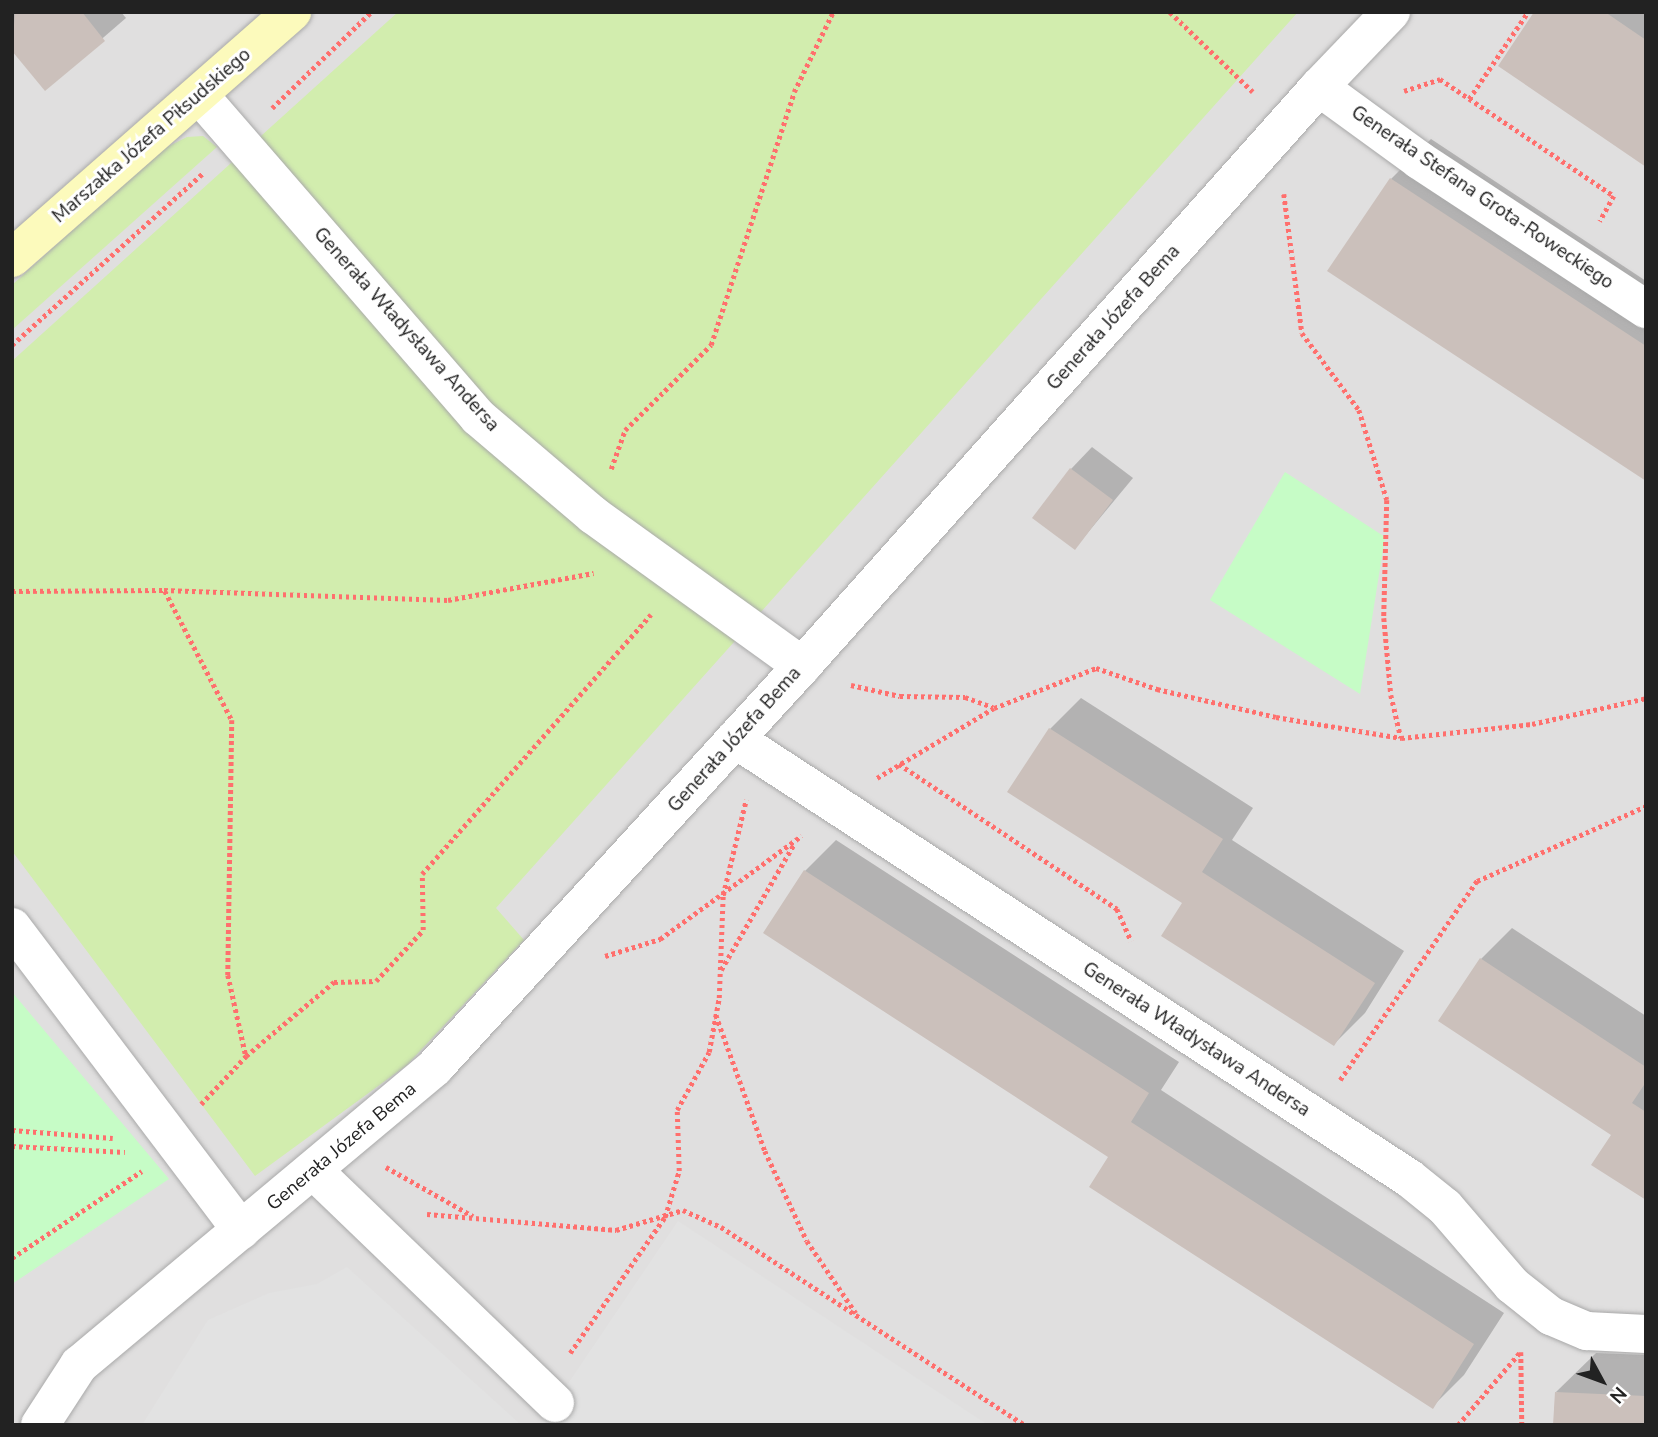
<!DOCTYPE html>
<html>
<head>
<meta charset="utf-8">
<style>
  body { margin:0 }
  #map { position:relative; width:1658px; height:1437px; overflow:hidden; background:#f2eee9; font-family:"Nunito Sans",sans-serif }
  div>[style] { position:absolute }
  .residential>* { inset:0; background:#e0dfdf }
  .grass>* { inset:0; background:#d2edae }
  .park>* { inset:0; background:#c6fcc6 }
  .parking>* { inset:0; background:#e2e2e2 }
  .shadow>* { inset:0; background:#0003 }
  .building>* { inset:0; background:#cbc0bb }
  .path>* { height:4.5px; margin-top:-2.25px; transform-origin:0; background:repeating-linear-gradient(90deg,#ff6f6d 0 3.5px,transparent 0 7px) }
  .roads { filter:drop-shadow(0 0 2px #a9a9a9) drop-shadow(0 0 2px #a9a9a9) }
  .street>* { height:38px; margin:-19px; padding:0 19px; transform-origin:19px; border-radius:19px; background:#fff }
  .secondary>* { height:38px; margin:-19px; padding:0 19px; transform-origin:19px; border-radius:19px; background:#fcfabc }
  span { translate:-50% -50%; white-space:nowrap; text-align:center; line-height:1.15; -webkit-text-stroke:6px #fff; paint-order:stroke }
  .street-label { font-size:19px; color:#222 }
  .frame { position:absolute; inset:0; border:14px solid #222; pointer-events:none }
  .north { position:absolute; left:1567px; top:1346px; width:70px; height:70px; -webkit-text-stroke:5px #fff; paint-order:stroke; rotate:131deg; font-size:19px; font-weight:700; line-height:28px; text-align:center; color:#222 }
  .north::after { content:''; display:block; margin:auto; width:24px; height:32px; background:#222; clip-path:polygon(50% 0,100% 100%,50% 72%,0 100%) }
</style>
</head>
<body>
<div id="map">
  <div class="residential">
    <i style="clip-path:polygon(12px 12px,1646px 12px,1646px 1425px,12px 1425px)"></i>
  </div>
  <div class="grass">
    <i style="clip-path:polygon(398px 12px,1298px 12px,496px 908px,524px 940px,407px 1065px,255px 1176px,12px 851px,12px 361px)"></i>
    <i style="clip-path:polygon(203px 136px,217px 147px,12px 330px,12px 285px,161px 150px,187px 137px)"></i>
  </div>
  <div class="park">
    <i style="clip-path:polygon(1285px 472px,1385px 537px,1360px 694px,1210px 600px)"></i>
    <i style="clip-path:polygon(12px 992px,169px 1179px,12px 1284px)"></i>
  </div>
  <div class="parking">
    <i style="clip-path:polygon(678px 1221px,988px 1425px,540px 1425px)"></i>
    <i style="clip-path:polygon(347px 1267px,521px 1425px,142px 1425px,208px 1320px,269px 1293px,317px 1284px)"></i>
  </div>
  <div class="shadow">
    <i style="clip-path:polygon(14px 12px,121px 12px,126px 18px,45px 88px,12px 49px)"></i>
    <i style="clip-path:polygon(1536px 12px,1646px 12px,1646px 163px)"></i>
    <i style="clip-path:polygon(1431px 139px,1646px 281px,1646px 478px,1391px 179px)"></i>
    <i style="clip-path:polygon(1092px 447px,1133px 478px,1075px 548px,1071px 469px)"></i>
    <i style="clip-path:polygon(1081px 698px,1253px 808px,1232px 840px,1404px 951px,1365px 1013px,1334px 1044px,1184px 903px,1050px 729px)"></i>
    <i style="clip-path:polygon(836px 840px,1179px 1062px,1161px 1090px,1504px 1313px,1464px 1375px,1432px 1407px,1111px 1156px,765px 933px,805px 871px)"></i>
    <i style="clip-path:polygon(1512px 928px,1646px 1016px,1646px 1198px,1613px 1134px,1481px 959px)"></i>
    <i style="clip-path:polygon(1596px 1353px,1646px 1355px,1646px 1425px,1556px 1392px)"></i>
  </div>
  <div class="building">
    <i style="clip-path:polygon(15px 12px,82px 12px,105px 41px,45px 91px,12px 51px)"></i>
    <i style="clip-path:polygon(1534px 12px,1605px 12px,1646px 40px,1646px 167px,1498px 66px)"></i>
    <i style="clip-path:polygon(1390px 178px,1646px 346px,1646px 481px,1327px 271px)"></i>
    <i style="clip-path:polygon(1070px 468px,1113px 500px,1075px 550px,1032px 518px)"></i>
    <i style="clip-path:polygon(1049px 728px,1223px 839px,1202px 872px,1375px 983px,1334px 1046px,1161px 936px,1182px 903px,1007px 792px)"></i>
    <i style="clip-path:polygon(804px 870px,1149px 1093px,1131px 1122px,1474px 1344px,1433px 1409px,1089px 1187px,1108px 1157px,763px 933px)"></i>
    <i style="clip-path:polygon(1480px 958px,1646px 1067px,1646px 1082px,1632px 1103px,1646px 1112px,1646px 1200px,1591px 1165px,1611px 1135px,1438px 1021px)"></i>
    <i style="clip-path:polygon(1555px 1392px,1646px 1396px,1646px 1425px,1553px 1425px)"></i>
  </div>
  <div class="path">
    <i style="left:1170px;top:12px;width:115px;rotate:43.9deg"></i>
    <i style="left:1404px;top:91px;width:38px;rotate:-18deg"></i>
    <i style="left:1440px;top:79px;width:210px;rotate:33.9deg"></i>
    <i style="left:1614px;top:196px;width:29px;rotate:119deg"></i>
    <i style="left:1469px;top:99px;width:105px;rotate:-55.9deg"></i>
    <i style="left:272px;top:108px;width:138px;rotate:-44.1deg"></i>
    <i style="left:1284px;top:194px;width:140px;rotate:82.6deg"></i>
    <i style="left:1302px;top:333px;width:96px;rotate:53.5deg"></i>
    <i style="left:1359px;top:410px;width:94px;rotate:72.7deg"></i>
    <i style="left:1387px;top:500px;width:118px;rotate:91.5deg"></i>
    <i style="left:1384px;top:618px;width:77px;rotate:84.8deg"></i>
    <i style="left:1391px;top:695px;width:44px;rotate:76.9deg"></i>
    <i style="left:12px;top:345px;width:258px;rotate:-42deg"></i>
    <i style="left:611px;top:469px;width:41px;rotate:-70.3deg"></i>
    <i style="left:625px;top:430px;width:121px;rotate:-44.7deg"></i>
    <i style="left:711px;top:345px;width:266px;rotate:-71.8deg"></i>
    <i style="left:794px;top:92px;width:89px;rotate:-64deg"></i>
    <i style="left:12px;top:591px;width:152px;rotate:-0.4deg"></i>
    <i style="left:164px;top:590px;width:284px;rotate:2deg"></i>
    <i style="left:448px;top:600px;width:148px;rotate:-10.5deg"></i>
    <i style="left:165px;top:591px;width:145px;rotate:62.6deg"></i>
    <i style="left:232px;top:720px;width:255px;rotate:90.9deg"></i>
    <i style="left:228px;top:975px;width:83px;rotate:77.5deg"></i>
    <i style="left:851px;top:685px;width:50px;rotate:12.7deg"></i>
    <i style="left:900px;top:696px;width:65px;rotate:0.9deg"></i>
    <i style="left:965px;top:697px;width:30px;rotate:20deg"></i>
    <i style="left:899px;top:764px;width:262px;rotate:33.6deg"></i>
    <i style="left:1117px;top:909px;width:35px;rotate:66deg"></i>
    <i style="left:877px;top:778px;width:136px;rotate:-30.9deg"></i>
    <i style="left:994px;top:708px;width:110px;rotate:-21.4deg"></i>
    <i style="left:1096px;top:668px;width:65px;rotate:19deg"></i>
    <i style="left:1157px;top:689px;width:122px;rotate:13.2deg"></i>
    <i style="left:1276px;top:717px;width:127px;rotate:9.5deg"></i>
    <i style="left:1401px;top:738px;width:132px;rotate:-6.1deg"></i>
    <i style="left:1532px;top:724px;width:117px;rotate:-12.8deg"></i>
    <i style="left:605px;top:956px;width:58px;rotate:-17.2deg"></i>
    <i style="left:660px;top:939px;width:175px;rotate:-36.1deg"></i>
    <i style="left:721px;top:970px;width:146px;rotate:-59.9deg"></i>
    <i style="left:716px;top:1015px;width:145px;rotate:70.2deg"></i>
    <i style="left:765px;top:1151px;width:99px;rotate:65deg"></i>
    <i style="left:807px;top:1241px;width:87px;rotate:55.8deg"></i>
    <i style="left:1340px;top:1080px;width:242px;rotate:-55.5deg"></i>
    <i style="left:1477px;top:881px;width:185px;rotate:-23.9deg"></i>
    <i style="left:201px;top:1104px;width:66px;rotate:-46.8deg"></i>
    <i style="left:246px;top:1056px;width:115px;rotate:-40.1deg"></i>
    <i style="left:334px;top:982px;width:42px;rotate:-1.4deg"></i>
    <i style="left:376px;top:981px;width:69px;rotate:-47.3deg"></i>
    <i style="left:423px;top:930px;width:56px;rotate:-91deg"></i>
    <i style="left:422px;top:874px;width:346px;rotate:-48.6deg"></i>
    <i style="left:12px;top:1130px;width:101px;rotate:4.5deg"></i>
    <i style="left:12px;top:1146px;width:113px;rotate:3deg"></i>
    <i style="left:386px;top:1167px;width:100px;rotate:29.4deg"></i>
    <i style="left:427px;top:1214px;width:190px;rotate:4.8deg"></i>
    <i style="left:616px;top:1230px;width:70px;rotate:-16.6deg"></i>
    <i style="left:683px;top:1210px;width:42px;rotate:24.1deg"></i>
    <i style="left:721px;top:1227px;width:363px;rotate:33.1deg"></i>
    <i style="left:12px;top:1258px;width:156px;rotate:-33.8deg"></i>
    <i style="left:1521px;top:1352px;width:73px;rotate:89.2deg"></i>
    <i style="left:570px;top:1353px;width:166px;rotate:-55.1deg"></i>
    <i style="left:665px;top:1217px;width:48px;rotate:-73.1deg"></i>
    <i style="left:679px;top:1171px;width:61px;rotate:-91.9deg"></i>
    <i style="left:677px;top:1110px;width:66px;rotate:-61.1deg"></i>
    <i style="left:709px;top:1052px;width:55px;rotate:-79.5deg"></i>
    <i style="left:719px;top:998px;width:103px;rotate:-87.8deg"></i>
    <i style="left:723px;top:895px;width:98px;rotate:-76.4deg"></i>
    <i style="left:1458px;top:1425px;width:97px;rotate:-49.6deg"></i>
  </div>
  <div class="roads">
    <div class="street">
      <i style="left:1319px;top:87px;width:124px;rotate:36.1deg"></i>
      <i style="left:1419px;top:160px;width:272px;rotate:33.3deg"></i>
      <i style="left:200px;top:96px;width:425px;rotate:49.1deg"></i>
      <i style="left:478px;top:417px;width:151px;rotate:40.4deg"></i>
      <i style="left:593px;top:515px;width:258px;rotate:35.8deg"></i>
      <i style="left:735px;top:739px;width:804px;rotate:33.08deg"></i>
      <i style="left:1409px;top:1178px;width:46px;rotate:38.9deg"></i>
      <i style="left:1445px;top:1207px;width:103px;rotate:49.3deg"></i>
      <i style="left:1512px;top:1285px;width:50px;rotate:38.5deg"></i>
      <i style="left:1551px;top:1316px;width:39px;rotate:23deg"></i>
      <i style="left:1587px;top:1331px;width:59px;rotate:2.9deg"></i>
      <i style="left:12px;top:927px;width:380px;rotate:52.9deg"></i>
      <i style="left:315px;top:1172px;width:333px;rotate:43.9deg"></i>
      <i style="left:40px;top:1425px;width:72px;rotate:-57deg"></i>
      <i style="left:79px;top:1365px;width:464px;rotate:-39.9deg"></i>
      <i style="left:435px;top:1067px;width:544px;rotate:-47.53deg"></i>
      <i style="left:802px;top:666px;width:776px;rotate:-48.24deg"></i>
      <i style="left:1319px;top:87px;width:104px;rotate:-46.2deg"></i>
    </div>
    <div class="secondary">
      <i style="left:12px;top:258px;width:373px;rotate:-41.3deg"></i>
    </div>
  </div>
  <div class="street-label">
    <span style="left:152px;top:136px;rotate:-41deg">Marszałka Józefa Piłsudskiego</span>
    <span style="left:1482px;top:198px;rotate:34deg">Generała Stefana Grota-Roweckiego</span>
    <span style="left:1114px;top:318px;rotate:-48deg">Generała Józefa Bema</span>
    <span style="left:406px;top:330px;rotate:48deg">Generała Władysława Andersa</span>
    <span style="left:735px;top:740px;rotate:-48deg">Generała Józefa Bema</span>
    <span style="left:1196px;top:1040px;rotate:33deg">Generała Władysława Andersa</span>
    <span style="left:342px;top:1147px;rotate:-40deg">Generała Józefa Bema</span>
  </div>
  <div class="frame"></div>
  <div class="north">N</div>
</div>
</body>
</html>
